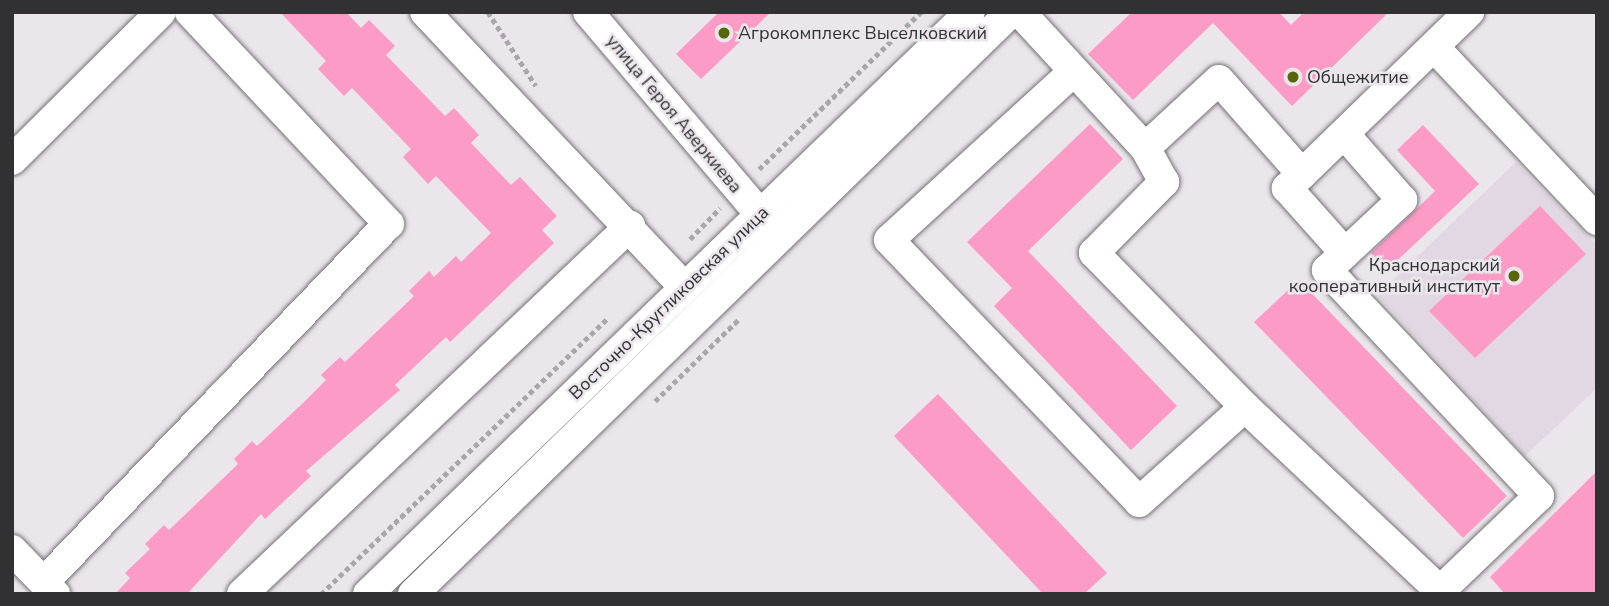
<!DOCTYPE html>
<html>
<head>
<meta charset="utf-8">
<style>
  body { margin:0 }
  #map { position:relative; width:1609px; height:606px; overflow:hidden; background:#eae6eb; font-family:"Nunito Sans",sans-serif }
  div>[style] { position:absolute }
  .built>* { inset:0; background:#e2d8e3 }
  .building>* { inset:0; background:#fc9bc5 }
  .path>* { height:4.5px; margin-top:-2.25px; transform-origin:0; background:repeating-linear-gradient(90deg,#aaa7ab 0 5px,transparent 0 8.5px) }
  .roads { filter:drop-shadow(0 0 2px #757175) drop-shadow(0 0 2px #757175) }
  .minor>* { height:30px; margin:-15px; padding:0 15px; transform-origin:15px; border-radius:15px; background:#fff }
  .dots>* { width:19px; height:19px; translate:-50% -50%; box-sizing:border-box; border:4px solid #eae6eb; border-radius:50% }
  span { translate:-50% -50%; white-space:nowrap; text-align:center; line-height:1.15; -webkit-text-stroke:5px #eae6eb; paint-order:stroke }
  .poi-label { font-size:18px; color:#313032 }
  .left { translate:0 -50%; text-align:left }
  .right { translate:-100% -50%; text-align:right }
  .street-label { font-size:18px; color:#313032 }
  .frame { position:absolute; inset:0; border:14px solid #313032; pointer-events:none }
</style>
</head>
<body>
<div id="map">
  <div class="built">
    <i style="clip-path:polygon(1516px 162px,1597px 246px,1597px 388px,1525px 456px,1377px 295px)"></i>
  </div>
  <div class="building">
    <i style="clip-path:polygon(280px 12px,346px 12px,361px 28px,369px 20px,395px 46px,386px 55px,445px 116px,454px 108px,479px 135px,471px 143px,511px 185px,520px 177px,557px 216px,542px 230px,554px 243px,450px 342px,446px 337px,395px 385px,400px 390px,306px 471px,311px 476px,265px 519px,261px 514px,187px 594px,115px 594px,130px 578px,125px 573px,150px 549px,145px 544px,164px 525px,169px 530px,238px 464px,234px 459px,252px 441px,257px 446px,303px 403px,326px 380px,321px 375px,340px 357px,345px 362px,414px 296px,409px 291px,429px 271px,434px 277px,456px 256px,461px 262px,491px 233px,436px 176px,428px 184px,403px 157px,411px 149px,352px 88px,344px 96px,318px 69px,326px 61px)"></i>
    <i style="clip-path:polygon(719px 12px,771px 12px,701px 79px,676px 54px)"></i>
    <i style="clip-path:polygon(1132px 12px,1279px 12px,1291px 25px,1304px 12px,1389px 12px,1292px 106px,1213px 23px,1133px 100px,1088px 54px)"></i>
    <i style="clip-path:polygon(1090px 124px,1123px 159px,1028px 251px,1177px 406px,1131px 450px,994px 306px,1012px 288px,967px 242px)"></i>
    <i style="clip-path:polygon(1423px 125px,1479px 184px,1387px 270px,1371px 253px,1435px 191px,1397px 150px)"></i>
    <i style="clip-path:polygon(1540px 206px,1586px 254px,1475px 358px,1429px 311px)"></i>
    <i style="clip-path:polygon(1299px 280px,1507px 496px,1463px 538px,1254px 322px)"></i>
    <i style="clip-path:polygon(938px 394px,1107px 573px,1084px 594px,1043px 594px,894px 436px)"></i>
    <i style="clip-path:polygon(1597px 471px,1597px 594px,1505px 594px,1490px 577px)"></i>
  </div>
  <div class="path">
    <i style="left:488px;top:12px;width:88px;rotate:57deg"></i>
    <i style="left:759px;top:169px;width:226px;rotate:-44.1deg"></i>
    <i style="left:690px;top:239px;width:43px;rotate:-45.9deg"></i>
    <i style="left:655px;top:401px;width:117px;rotate:-44.3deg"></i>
    <i style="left:321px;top:594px;width:398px;rotate:-43.9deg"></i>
  </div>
  <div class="roads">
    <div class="minor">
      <i style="left:425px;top:12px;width:378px;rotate:46.7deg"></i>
      <i style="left:588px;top:12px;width:284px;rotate:49.6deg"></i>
      <i style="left:1020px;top:12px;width:185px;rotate:47.4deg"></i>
      <i style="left:1145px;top:148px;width:100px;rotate:-42.6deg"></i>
      <i style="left:1219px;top:80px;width:125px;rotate:48.6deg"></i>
      <i style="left:1302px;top:174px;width:233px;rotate:-44.1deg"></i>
      <i style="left:1434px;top:47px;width:238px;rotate:46.7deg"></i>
      <i style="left:1073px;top:72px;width:249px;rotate:137.6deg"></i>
      <i style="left:889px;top:240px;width:362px;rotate:46.3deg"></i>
      <i style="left:1139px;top:502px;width:142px;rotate:-41.9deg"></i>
      <i style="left:1245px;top:407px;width:216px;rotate:-134.4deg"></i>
      <i style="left:1094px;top:253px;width:100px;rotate:-45.4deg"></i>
      <i style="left:1164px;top:182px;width:39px;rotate:-119deg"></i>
      <i style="left:12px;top:160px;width:210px;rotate:-44.8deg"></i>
      <i style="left:1302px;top:174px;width:21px;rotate:137deg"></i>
      <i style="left:1287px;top:188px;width:87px;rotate:48.3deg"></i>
      <i style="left:1245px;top:407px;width:268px;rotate:43.3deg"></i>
      <i style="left:1440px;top:591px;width:137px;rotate:-43.8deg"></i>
      <i style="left:1539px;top:496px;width:310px;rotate:-133.2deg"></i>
      <i style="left:1327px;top:270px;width:103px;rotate:-43deg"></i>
      <i style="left:1402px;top:200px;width:86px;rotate:-131.2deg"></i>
      <i style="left:12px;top:550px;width:62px;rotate:45.7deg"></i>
      <i style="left:44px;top:582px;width:497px;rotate:-46.1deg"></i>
      <i style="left:389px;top:224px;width:291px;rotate:-133.2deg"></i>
      <i style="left:242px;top:594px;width:535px;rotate:-43.48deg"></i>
      <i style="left:368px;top:594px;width:837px;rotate:-44.03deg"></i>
      <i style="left:413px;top:594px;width:834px;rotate:-44.22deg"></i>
    </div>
  </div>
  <div class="dots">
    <i style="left:724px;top:33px;background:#586509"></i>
    <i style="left:1293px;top:77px;background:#586509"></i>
    <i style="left:1514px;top:276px;background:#586509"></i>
  </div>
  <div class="poi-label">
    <span class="left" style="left:738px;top:33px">Агрокомплекс Выселковский</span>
    <span class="left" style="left:1307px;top:77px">Общежитие</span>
    <span class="right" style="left:1500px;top:276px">Краснодарский<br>кооперативный институт</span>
  </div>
  <div class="street-label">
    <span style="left:674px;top:114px;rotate:50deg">улица Героя Аверкиева</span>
    <span style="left:669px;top:303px;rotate:-44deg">Восточно-Кругликовская улица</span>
  </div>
  <div class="frame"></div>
</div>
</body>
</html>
